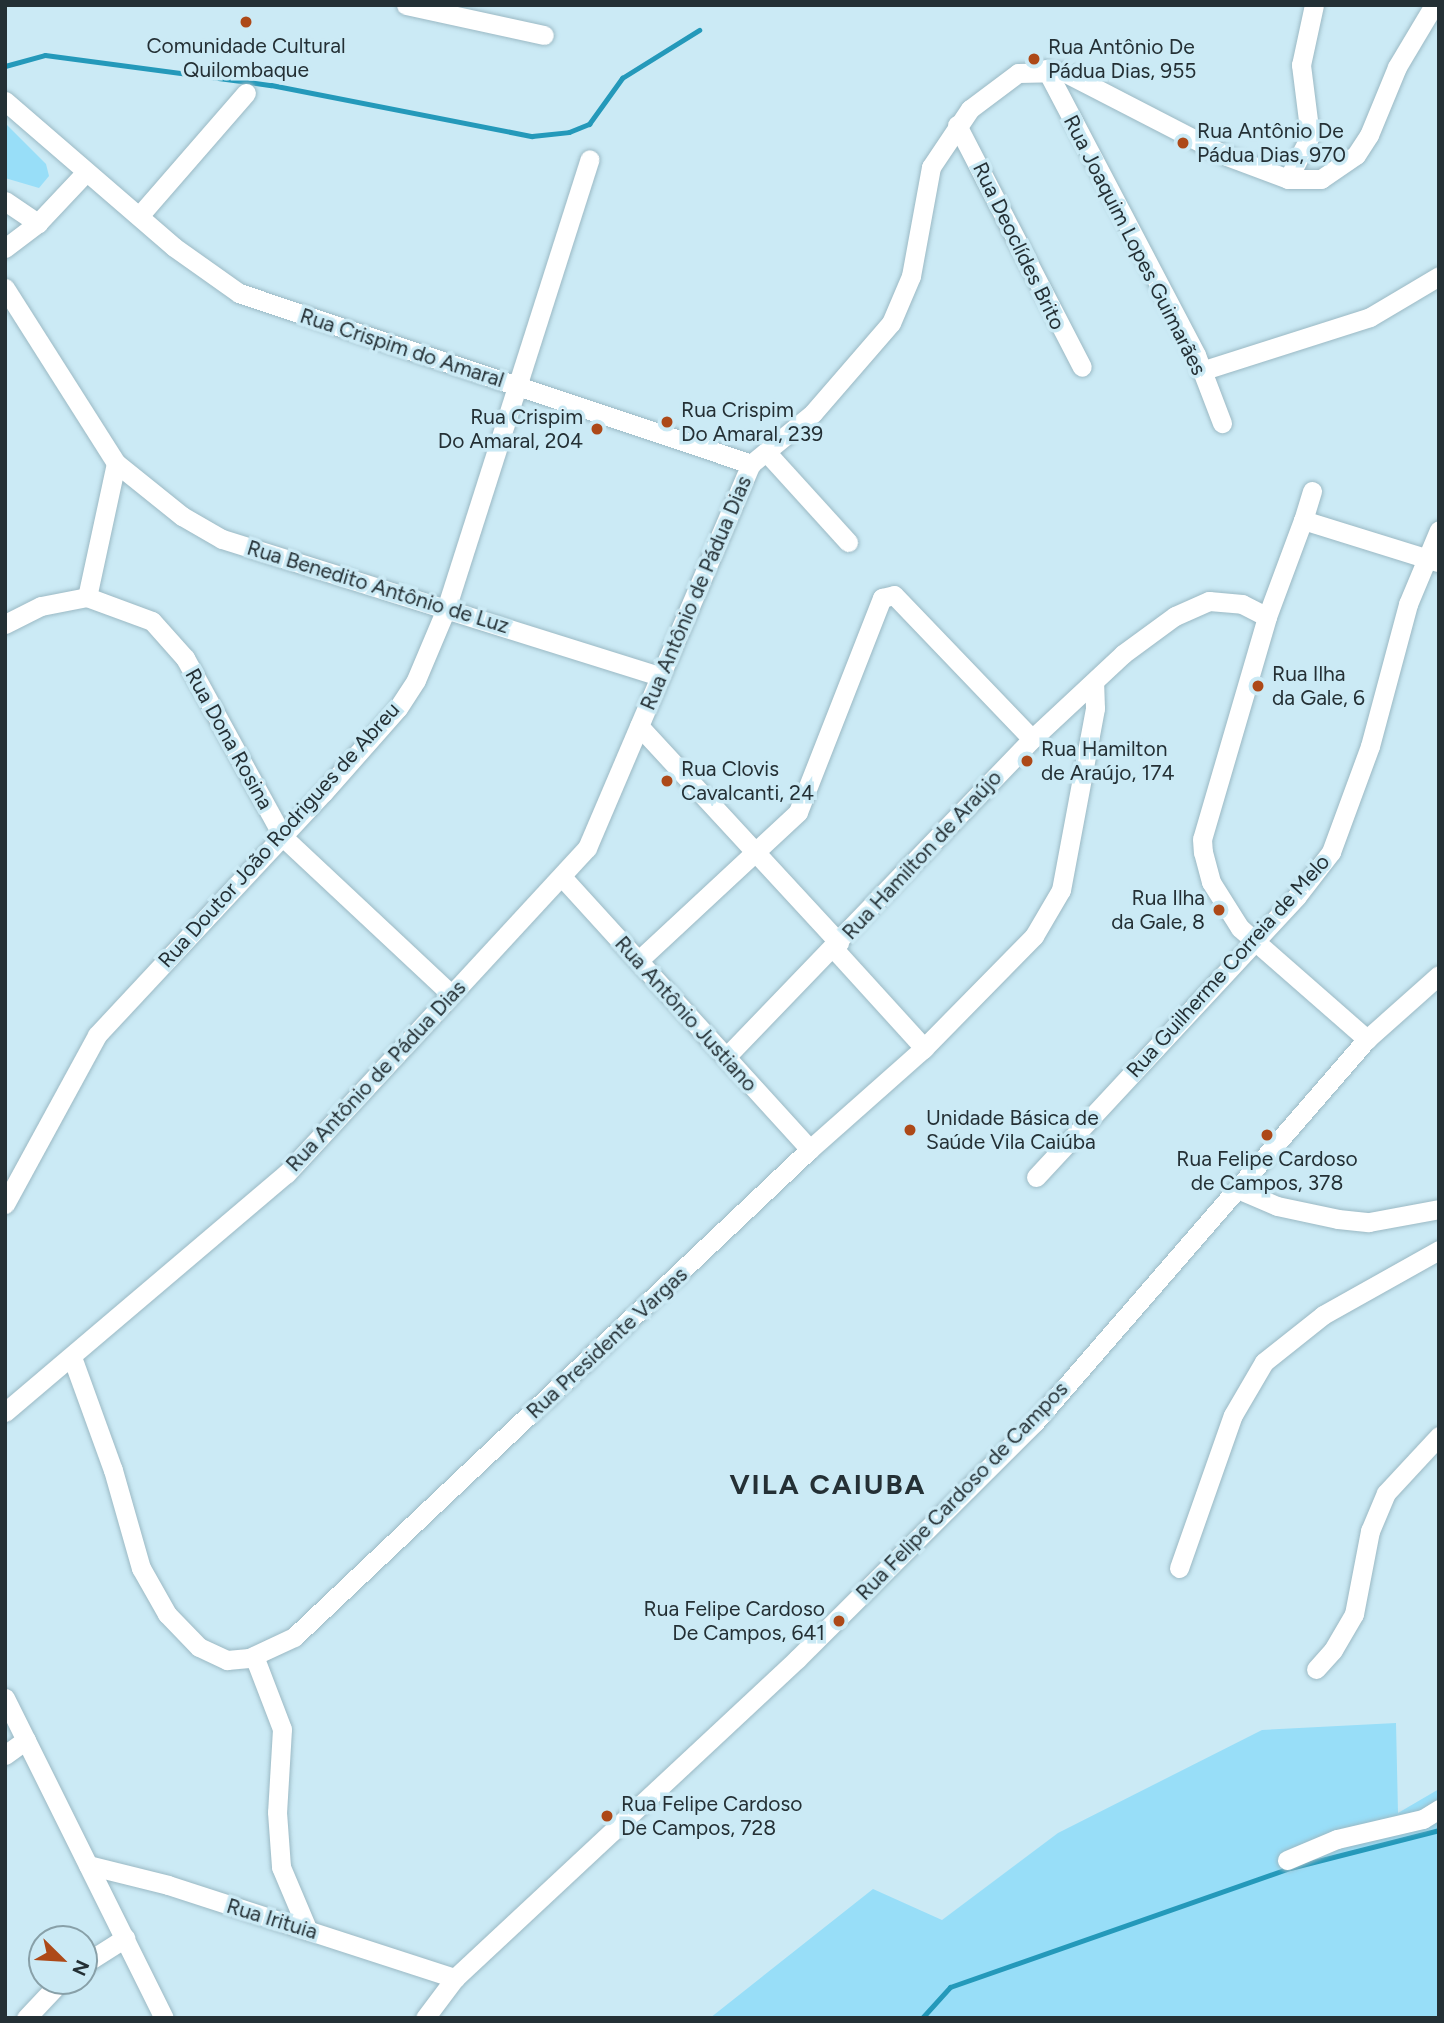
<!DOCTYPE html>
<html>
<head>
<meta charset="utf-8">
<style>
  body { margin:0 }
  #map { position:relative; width:1444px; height:2023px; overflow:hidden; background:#cbeaf5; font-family:Figtree,sans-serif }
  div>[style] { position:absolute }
  .green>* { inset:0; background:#98def8 }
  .stream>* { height:5px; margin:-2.5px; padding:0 2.5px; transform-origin:2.5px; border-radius:2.5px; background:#2499ba }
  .roads { filter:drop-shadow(0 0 2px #9bb9c4) drop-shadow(0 0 2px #9bb9c4) }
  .street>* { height:19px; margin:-9.5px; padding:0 9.5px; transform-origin:9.5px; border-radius:9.5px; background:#fff }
  .dots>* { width:19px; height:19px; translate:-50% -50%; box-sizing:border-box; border:4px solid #cbeaf5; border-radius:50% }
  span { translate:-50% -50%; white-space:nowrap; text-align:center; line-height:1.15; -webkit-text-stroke:7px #cbeaf5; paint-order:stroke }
  .poi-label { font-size:21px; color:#243035 }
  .left { translate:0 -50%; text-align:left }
  .right { translate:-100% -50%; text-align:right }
  .street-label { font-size:21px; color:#243035 }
  .district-label { font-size:28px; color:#243035; font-weight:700; letter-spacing:2px }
  .frame { position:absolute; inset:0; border:7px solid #243035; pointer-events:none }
  .north { position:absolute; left:28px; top:1925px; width:70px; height:70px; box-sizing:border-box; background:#cbeaf5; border:2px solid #88a0a8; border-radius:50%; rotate:114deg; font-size:19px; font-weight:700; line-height:28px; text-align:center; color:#243035 }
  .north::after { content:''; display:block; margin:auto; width:24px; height:32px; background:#ad4918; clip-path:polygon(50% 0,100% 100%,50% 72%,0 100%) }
</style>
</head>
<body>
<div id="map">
  <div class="green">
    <i style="clip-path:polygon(5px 123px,46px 164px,49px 176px,39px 188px,5px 178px)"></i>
    <i style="clip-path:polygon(1396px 1723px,1398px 1813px,1439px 1789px,1439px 2018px,710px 2018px,873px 1889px,942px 1920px,1058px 1833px,1262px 1730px)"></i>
  </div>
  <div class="stream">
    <i style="left:5px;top:66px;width:41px;rotate:-15.4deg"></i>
    <i style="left:45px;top:55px;width:228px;rotate:7.6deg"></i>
    <i style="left:271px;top:85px;width:266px;rotate:11.1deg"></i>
    <i style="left:532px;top:136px;width:37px;rotate:-6deg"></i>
    <i style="left:569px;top:132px;width:22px;rotate:-22deg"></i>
    <i style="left:589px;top:124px;width:57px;rotate:-54.3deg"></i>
    <i style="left:622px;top:78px;width:91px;rotate:-31.9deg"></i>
    <i style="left:922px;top:2018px;width:42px;rotate:-47.9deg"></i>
    <i style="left:950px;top:1987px;width:360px;rotate:-19.3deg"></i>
    <i style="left:1290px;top:1868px;width:154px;rotate:-14.3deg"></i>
  </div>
  <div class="roads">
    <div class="street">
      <i style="left:406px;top:5px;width:141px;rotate:12.3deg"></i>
      <i style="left:1046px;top:69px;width:323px;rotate:62.3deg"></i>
      <i style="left:1196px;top:355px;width:73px;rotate:69.1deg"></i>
      <i style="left:5px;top:101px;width:223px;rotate:40.8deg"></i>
      <i style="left:174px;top:247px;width:80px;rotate:35.3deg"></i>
      <i style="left:239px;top:293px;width:540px;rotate:18.47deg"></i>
      <i style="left:957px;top:125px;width:272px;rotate:62.7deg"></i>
      <i style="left:1288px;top:179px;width:48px;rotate:-62.9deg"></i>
      <i style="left:1310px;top:136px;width:72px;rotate:-97.2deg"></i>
      <i style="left:1301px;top:65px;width:61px;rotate:-77.8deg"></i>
      <i style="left:5px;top:201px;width:40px;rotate:34deg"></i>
      <i style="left:139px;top:216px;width:163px;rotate:-49deg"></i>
      <i style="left:5px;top:248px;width:41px;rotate:-37.1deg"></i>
      <i style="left:38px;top:223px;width:70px;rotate:-46.7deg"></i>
      <i style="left:5px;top:288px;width:207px;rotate:57.6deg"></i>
      <i style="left:116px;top:463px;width:137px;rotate:102.2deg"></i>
      <i style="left:1201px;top:371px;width:177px;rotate:-17.7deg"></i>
      <i style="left:1370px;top:317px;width:80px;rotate:-30.7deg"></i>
      <i style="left:768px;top:454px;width:119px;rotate:47.7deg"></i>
      <i style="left:116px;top:463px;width:85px;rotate:38.8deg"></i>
      <i style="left:182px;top:516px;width:46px;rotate:29.9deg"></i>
      <i style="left:222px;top:539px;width:457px;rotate:17.4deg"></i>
      <i style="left:1312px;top:491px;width:30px;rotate:107deg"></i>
      <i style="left:1303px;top:520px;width:141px;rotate:17.3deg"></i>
      <i style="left:1303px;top:520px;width:103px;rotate:110.4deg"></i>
      <i style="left:1267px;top:617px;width:231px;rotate:106.3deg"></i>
      <i style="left:1202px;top:839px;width:13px;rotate:86deg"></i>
      <i style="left:1203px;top:852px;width:31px;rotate:75deg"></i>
      <i style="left:1211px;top:882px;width:54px;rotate:57.8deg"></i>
      <i style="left:1240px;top:928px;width:169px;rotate:41.2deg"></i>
      <i style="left:5px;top:624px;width:40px;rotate:-26.6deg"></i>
      <i style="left:41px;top:606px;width:47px;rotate:-11.1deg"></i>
      <i style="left:87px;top:597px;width:69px;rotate:20.3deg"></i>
      <i style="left:152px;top:621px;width:50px;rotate:48.3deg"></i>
      <i style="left:185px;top:658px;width:204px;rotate:61.3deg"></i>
      <i style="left:283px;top:837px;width:230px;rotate:43.1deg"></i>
      <i style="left:639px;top:726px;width:295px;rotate:47.3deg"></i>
      <i style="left:563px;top:878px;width:367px;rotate:47.7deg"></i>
      <i style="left:834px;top:949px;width:134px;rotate:47.7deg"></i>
      <i style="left:639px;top:960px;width:217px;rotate:-42.9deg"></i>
      <i style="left:798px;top:812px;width:230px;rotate:-68.6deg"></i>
      <i style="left:882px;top:598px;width:12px;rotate:-14deg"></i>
      <i style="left:894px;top:595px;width:199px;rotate:46.2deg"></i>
      <i style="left:727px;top:1056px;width:440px;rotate:-46.1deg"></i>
      <i style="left:1032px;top:739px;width:125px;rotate:-43deg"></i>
      <i style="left:1123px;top:654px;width:64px;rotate:-36.2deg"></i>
      <i style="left:1175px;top:616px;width:37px;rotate:-24deg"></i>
      <i style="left:1209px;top:601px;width:33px;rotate:5deg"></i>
      <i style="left:1242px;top:604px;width:28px;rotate:27deg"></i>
      <i style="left:1036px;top:1177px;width:384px;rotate:-47.1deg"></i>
      <i style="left:1297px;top:896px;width:56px;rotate:-52.3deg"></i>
      <i style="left:1331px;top:852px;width:113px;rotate:-69.8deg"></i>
      <i style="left:1370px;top:746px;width:147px;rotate:-75deg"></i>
      <i style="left:1408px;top:604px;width:80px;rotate:-67.3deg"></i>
      <i style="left:1240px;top:1190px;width:40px;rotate:23.4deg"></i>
      <i style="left:1277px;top:1206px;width:62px;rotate:12deg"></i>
      <i style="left:1338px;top:1219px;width:31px;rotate:6deg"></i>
      <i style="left:1369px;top:1222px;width:71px;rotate:-10.5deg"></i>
      <i style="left:5px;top:1204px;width:192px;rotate:-61.4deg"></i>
      <i style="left:97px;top:1035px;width:331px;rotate:-47deg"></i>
      <i style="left:323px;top:793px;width:113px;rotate:-48.6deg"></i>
      <i style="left:398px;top:708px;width:33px;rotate:-57deg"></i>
      <i style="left:416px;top:680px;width:77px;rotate:-67.1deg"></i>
      <i style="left:446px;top:609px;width:472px;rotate:-72.3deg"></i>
      <i style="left:72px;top:1357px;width:120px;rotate:70.1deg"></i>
      <i style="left:113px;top:1470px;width:102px;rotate:74.1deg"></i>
      <i style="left:141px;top:1568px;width:53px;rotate:60.5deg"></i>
      <i style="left:167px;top:1614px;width:46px;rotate:45.9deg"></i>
      <i style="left:199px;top:1647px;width:31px;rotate:25deg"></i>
      <i style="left:227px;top:1660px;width:22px;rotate:-5deg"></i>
      <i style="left:249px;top:1658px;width:50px;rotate:-25deg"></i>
      <i style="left:294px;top:1637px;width:710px;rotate:-43.4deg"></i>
      <i style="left:810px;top:1149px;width:149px;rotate:-41.5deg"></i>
      <i style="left:922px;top:1050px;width:160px;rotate:-45.5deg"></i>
      <i style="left:1034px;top:936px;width:53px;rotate:-59.6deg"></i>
      <i style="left:1061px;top:890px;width:185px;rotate:-79.4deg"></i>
      <i style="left:1095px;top:708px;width:25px;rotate:-92deg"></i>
      <i style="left:5px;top:1412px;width:368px;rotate:-40.3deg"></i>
      <i style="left:286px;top:1174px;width:444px;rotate:-47.3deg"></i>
      <i style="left:587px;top:848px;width:418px;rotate:-66.9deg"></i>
      <i style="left:751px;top:464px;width:80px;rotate:-39.4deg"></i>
      <i style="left:813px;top:413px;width:119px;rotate:-49.1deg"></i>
      <i style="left:891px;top:323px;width:51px;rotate:-66.9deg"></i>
      <i style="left:911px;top:276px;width:111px;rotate:-79.6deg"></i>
      <i style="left:931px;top:167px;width:70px;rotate:-56.1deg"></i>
      <i style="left:970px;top:109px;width:60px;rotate:-36.9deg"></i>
      <i style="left:1018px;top:73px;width:46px;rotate:-1.2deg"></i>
      <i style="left:1064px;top:72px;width:183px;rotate:27.3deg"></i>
      <i style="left:1227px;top:156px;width:65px;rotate:20.7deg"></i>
      <i style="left:1288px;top:179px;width:33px"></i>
      <i style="left:1321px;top:179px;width:42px;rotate:-34.4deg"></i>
      <i style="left:1356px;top:155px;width:24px;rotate:-57deg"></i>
      <i style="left:1369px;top:135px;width:74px;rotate:-67.6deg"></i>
      <i style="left:1397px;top:67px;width:72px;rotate:-59.2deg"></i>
      <i style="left:1179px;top:1568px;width:162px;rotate:-70.6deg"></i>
      <i style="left:1233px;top:1415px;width:61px;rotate:-59.7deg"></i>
      <i style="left:1264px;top:1362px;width:75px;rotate:-38.5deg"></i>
      <i style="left:1323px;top:1315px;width:133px;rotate:-29.3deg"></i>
      <i style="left:254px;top:1656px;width:78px;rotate:69deg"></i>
      <i style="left:282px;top:1729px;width:83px;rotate:93.4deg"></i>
      <i style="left:277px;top:1812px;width:55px;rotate:85.8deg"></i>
      <i style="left:281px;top:1867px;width:69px;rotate:67.1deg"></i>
      <i style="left:1316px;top:1669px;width:25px;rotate:-48deg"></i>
      <i style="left:1333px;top:1650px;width:42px;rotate:-59.7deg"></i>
      <i style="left:1354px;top:1614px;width:85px;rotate:-79.1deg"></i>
      <i style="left:1370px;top:1531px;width:41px;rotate:-67.2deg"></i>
      <i style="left:1386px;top:1493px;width:78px;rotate:-47.1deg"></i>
      <i style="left:5px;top:1698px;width:357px;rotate:63.6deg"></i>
      <i style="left:5px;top:1755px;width:26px;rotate:-36deg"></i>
      <i style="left:1287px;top:1860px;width:54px;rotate:-22.8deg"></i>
      <i style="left:1337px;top:1839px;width:88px;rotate:-13.1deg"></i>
      <i style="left:1423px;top:1819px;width:19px;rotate:-32deg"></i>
      <i style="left:88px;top:1865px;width:82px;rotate:14deg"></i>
      <i style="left:168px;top:1885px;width:302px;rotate:18deg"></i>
      <i style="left:84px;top:1964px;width:49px;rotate:-32.4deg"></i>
      <i style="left:26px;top:2018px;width:51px;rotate:-46.6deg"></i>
      <i style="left:425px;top:2018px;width:50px;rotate:-53.1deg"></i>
      <i style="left:455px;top:1978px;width:468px;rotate:-43deg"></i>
      <i style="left:797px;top:1659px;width:334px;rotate:-44.9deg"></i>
      <i style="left:1034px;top:1423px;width:508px;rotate:-49.07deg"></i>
      <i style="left:1367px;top:1039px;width:96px;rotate:-41.6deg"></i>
    </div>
  </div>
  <div class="dots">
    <i style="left:246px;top:22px;background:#ad4918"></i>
    <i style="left:1034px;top:59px;background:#ad4918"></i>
    <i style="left:1183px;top:143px;background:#ad4918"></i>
    <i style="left:667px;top:422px;background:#ad4918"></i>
    <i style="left:597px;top:429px;background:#ad4918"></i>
    <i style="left:1258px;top:686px;background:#ad4918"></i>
    <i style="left:1027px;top:761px;background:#ad4918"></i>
    <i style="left:667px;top:781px;background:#ad4918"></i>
    <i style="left:1219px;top:910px;background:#ad4918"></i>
    <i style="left:910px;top:1130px;background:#ad4918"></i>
    <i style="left:1267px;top:1135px;background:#ad4918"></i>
    <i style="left:839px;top:1621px;background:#ad4918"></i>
    <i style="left:607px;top:1816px;background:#ad4918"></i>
  </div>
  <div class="poi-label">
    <span style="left:246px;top:58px">Comunidade Cultural<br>Quilombaque</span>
    <span class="left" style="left:1048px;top:59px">Rua Antônio De<br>Pádua Dias, 955</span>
    <span class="left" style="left:1197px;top:143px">Rua Antônio De<br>Pádua Dias, 970</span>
    <span class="left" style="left:681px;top:422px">Rua Crispim<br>Do Amaral, 239</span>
    <span class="right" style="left:583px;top:429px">Rua Crispim<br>Do Amaral, 204</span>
    <span class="left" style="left:1272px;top:686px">Rua Ilha<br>da Gale, 6</span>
    <span class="left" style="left:1041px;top:761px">Rua Hamilton<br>de Araújo, 174</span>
    <span class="left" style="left:681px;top:781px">Rua Clovis<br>Cavalcanti, 24</span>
    <span class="right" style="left:1205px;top:910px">Rua Ilha<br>da Gale, 8</span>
    <span class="left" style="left:926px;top:1130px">Unidade Básica de<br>Saúde Vila Caiúba</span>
    <span style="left:1267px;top:1171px">Rua Felipe Cardoso<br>de Campos, 378</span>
    <span class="right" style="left:825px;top:1621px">Rua Felipe Cardoso<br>De Campos, 641</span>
    <span class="left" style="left:621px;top:1816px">Rua Felipe Cardoso<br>De Campos, 728</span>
  </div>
  <div class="street-label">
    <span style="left:1135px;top:245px;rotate:63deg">Rua Joaquim Lopes Guimarães</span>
    <span style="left:1019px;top:246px;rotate:64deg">Rua Deoclídes Brito</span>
    <span style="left:402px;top:348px;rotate:18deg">Rua Crispim do Amaral</span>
    <span style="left:378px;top:587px;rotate:17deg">Rua Benedito Antônio de Luz</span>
    <span style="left:696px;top:593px;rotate:-67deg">Rua Antônio de Pádua Dias</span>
    <span style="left:229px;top:739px;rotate:61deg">Rua Dona Rosina</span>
    <span style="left:279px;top:835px;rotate:-48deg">Rua Doutor João Rodrigues de Abreu</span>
    <span style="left:922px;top:855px;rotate:-47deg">Rua Hamilton de Araújo</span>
    <span style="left:1228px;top:966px;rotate:-48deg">Rua Guilherme Correia de Melo</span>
    <span style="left:686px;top:1014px;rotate:48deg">Rua Antônio Justiano</span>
    <span style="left:376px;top:1076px;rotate:-47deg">Rua Antônio de Pádua Dias</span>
    <span style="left:607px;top:1343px;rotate:-43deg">Rua Presidente Vargas</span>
    <span style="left:962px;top:1491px;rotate:-46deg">Rua Felipe Cardoso de Campos</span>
    <span style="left:272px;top:1919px;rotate:17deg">Rua Irituia</span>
  </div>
  <div class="district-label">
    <span style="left:828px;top:1484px">VILA CAIUBA</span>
  </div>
  <div class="frame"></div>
  <div class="north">N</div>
</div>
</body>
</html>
